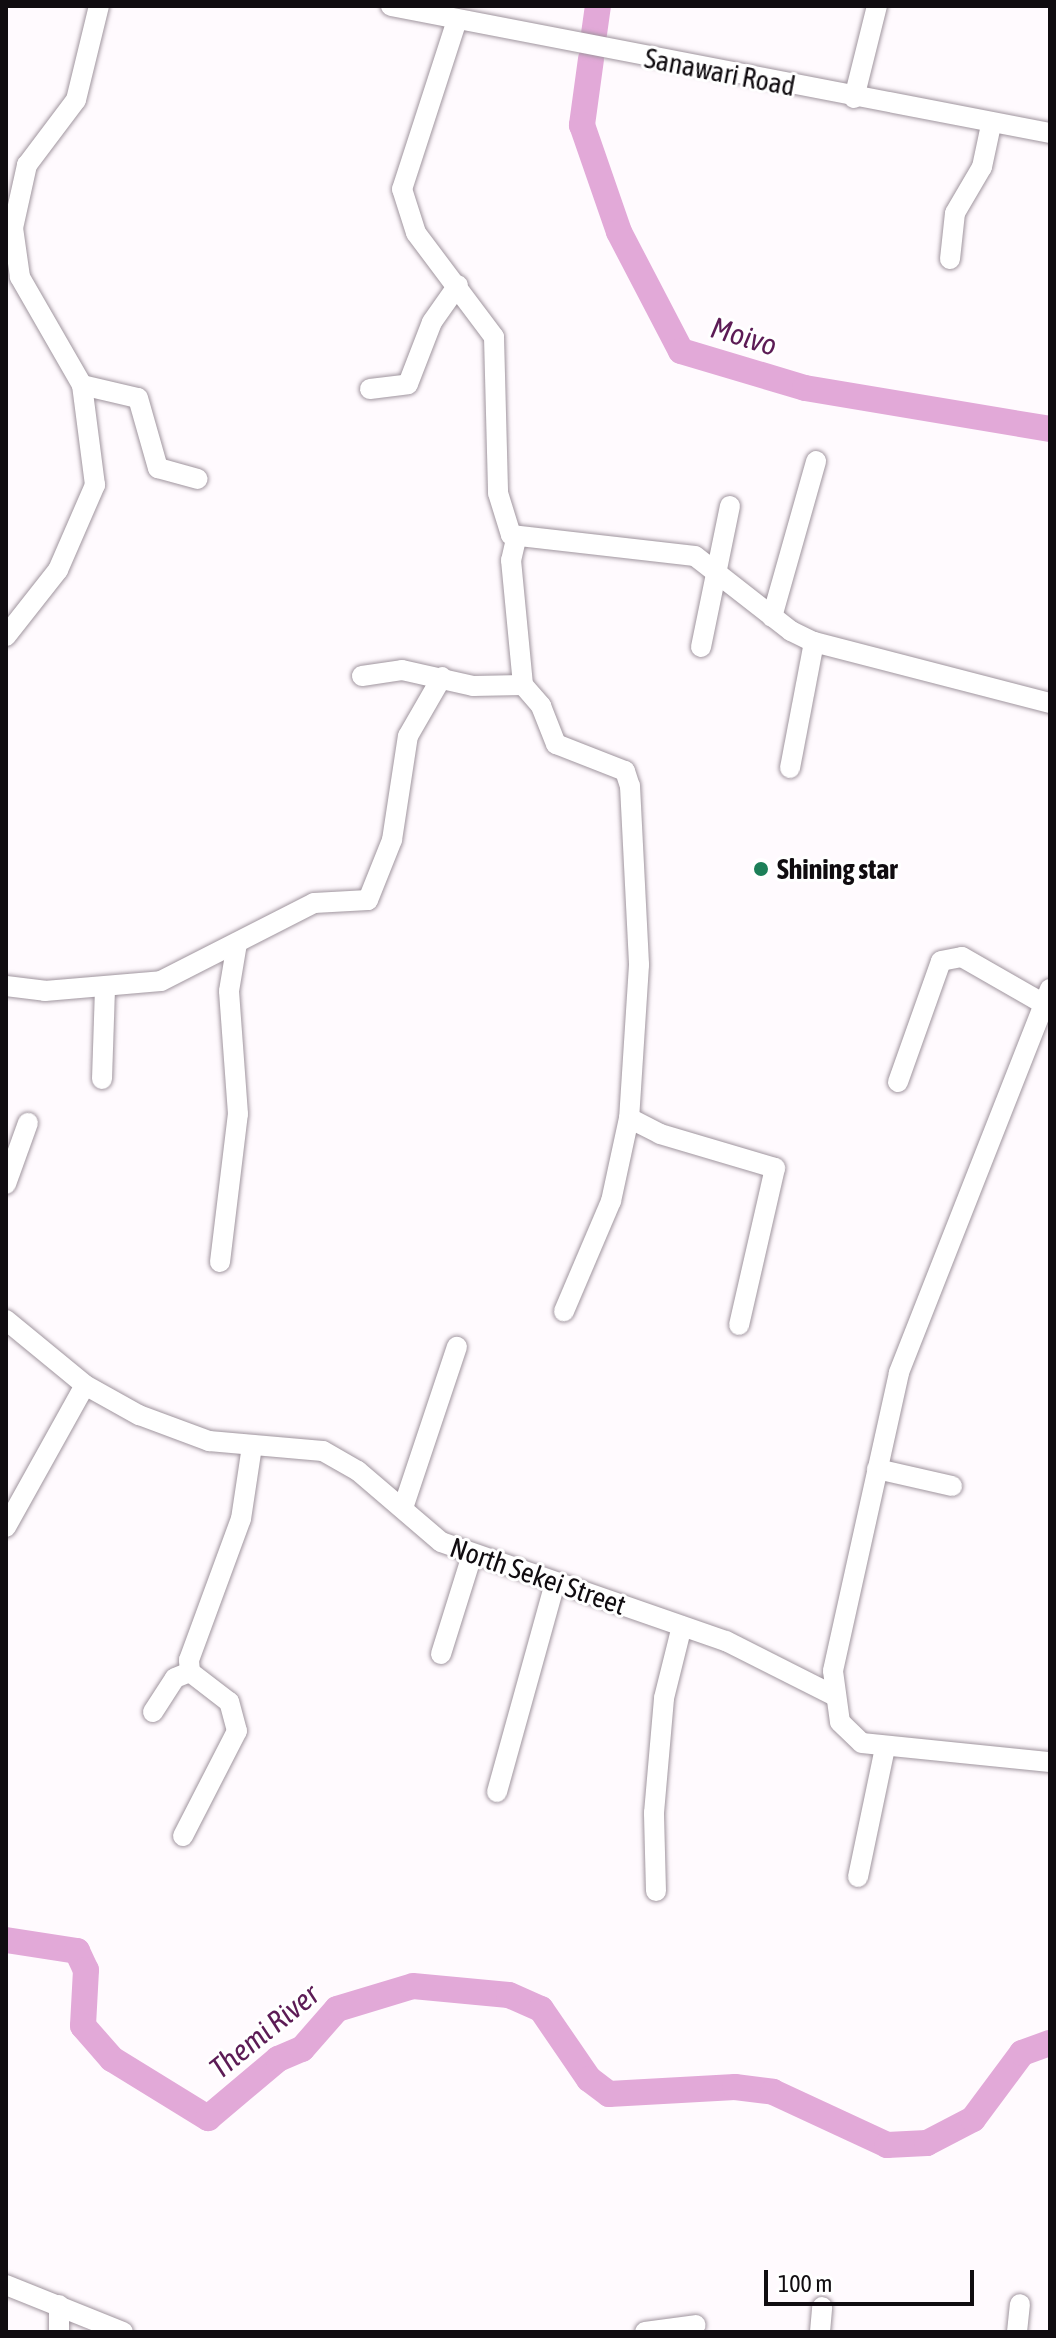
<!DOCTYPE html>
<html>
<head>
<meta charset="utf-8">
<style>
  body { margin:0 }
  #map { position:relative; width:1056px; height:2338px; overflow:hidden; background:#fffafe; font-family:"Asap Condensed",sans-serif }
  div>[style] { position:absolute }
  .river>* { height:26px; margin:-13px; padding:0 13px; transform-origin:13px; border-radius:13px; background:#e2a9d8 }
  .roads { filter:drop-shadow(0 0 2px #a0959e) drop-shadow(0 0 2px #a0959e) }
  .minor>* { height:20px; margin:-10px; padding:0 10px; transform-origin:10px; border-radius:10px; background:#fff }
  .dots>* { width:22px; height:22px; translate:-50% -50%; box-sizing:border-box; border:4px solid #fff; border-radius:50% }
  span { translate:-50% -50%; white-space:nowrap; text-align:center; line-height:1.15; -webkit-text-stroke:6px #fff; paint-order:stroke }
  .street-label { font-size:28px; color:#100c10 }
  .poi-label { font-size:28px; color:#100c10; font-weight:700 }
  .left { translate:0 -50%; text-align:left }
  .water-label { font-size:30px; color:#5c1b55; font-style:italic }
  .frame { position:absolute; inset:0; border:8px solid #100c10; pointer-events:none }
  .scale { position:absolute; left:764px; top:2270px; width:210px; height:36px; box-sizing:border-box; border:4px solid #100c10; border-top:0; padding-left:10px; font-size:24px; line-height:28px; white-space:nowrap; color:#100c10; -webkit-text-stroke:6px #fff; paint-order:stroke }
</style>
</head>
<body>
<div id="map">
  <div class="river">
    <i style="left:594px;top:34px;width:28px;rotate:-82deg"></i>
    <i style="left:591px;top:59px;width:67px;rotate:97.8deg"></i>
    <i style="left:582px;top:125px;width:113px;rotate:70.9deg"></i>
    <i style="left:619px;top:232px;width:134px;rotate:62.5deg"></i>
    <i style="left:681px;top:351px;width:129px;rotate:16.6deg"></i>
    <i style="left:805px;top:388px;width:248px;rotate:9.5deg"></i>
    <i style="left:6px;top:1940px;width:72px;rotate:8.8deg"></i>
    <i style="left:77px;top:1951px;width:21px;rotate:65deg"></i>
    <i style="left:86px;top:1970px;width:56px;rotate:93.1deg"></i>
    <i style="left:83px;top:2026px;width:44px;rotate:48.7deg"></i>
    <i style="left:112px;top:2059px;width:113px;rotate:31.6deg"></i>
    <i style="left:208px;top:2118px;width:92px;rotate:-40.1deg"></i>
    <i style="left:278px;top:2059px;width:26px;rotate:-23deg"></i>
    <i style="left:302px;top:2049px;width:53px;rotate:-48.8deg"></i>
    <i style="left:337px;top:2009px;width:79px;rotate:-16.8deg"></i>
    <i style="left:413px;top:1986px;width:96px;rotate:5.4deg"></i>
    <i style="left:509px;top:1995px;width:35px;rotate:24deg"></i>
    <i style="left:541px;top:2009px;width:85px;rotate:55.6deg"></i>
    <i style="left:589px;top:2079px;width:25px;rotate:37deg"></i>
    <i style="left:609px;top:2094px;width:126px;rotate:-3.2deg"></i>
    <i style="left:735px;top:2087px;width:38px;rotate:7deg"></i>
    <i style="left:773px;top:2092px;width:126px;rotate:24.9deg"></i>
    <i style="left:887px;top:2145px;width:40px;rotate:-2.9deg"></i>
    <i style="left:927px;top:2143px;width:52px;rotate:-27.6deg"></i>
    <i style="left:973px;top:2119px;width:82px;rotate:-53.4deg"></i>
    <i style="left:1022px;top:2053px;width:30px;rotate:-20deg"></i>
  </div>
  <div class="roads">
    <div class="minor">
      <i style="left:391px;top:6px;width:671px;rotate:10.91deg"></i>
      <i style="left:457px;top:20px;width:178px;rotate:108deg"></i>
      <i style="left:402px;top:189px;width:46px;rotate:72.3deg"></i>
      <i style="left:416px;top:233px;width:130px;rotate:53.1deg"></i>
      <i style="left:494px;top:337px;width:156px;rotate:88.5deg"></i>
      <i style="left:498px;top:493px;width:44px;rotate:72.8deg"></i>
      <i style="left:511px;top:535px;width:185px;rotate:6.5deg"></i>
      <i style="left:695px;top:556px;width:122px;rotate:38deg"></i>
      <i style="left:791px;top:631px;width:25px;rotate:26deg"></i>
      <i style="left:814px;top:642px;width:244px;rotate:14.5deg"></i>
      <i style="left:854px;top:98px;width:95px;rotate:-76deg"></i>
      <i style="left:950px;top:259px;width:46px;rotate:-83.8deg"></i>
      <i style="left:955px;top:213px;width:53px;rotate:-59.6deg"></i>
      <i style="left:982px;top:167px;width:43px;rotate:-77.9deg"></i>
      <i style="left:82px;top:385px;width:57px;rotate:13.1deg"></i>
      <i style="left:138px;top:398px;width:73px;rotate:74.1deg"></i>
      <i style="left:158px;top:468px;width:41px;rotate:15.4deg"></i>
      <i style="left:370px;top:389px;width:38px;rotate:-7deg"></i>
      <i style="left:408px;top:384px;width:66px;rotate:-68.8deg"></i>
      <i style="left:432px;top:322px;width:45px;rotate:-54.9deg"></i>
      <i style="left:516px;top:539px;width:22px;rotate:103deg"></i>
      <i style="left:511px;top:560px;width:126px;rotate:84.5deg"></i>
      <i style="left:523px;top:685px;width:28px;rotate:49deg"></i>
      <i style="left:541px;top:706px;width:41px;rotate:68.5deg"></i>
      <i style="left:556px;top:744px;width:74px;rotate:21.4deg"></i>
      <i style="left:625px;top:771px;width:16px;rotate:72deg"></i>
      <i style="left:630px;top:786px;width:179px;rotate:87.1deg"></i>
      <i style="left:639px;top:965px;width:153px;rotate:93.7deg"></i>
      <i style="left:629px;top:1118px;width:85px;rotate:102.2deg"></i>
      <i style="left:611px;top:1201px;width:120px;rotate:113.1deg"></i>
      <i style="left:772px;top:617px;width:162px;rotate:-74.2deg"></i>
      <i style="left:6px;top:636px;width:84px;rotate:-51.8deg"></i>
      <i style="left:58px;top:570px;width:93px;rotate:-66.5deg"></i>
      <i style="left:95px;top:485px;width:101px;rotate:-97.4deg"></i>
      <i style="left:82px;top:385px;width:125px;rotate:-119.9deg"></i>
      <i style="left:20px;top:277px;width:49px;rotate:-98.1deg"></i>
      <i style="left:13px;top:228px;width:65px;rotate:-77.5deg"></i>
      <i style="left:27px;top:165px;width:81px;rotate:-53deg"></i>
      <i style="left:76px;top:100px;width:97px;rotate:-76.3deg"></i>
      <i style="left:701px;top:647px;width:144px;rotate:-78.4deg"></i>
      <i style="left:362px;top:676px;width:40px;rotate:-8.5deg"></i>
      <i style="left:402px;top:670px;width:73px;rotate:12.7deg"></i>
      <i style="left:473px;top:686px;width:50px;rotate:-1.1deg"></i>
      <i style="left:790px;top:768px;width:128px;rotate:-79.2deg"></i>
      <i style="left:6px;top:986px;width:39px;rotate:7deg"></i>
      <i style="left:45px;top:991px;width:116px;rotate:-4.9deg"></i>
      <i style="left:161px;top:981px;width:172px;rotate:-27deg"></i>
      <i style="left:314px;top:903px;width:54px;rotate:-3.2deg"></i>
      <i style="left:368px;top:900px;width:65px;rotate:-68.2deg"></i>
      <i style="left:392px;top:840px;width:105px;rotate:-81.3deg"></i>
      <i style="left:408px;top:736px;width:68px;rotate:-60deg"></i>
      <i style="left:1050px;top:989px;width:413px;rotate:111.5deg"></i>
      <i style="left:899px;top:1373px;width:305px;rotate:102.5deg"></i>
      <i style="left:833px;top:1671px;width:51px;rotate:82.2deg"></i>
      <i style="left:840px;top:1722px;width:30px;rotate:44deg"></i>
      <i style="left:862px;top:1743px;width:189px;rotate:5.8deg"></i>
      <i style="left:102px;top:1079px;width:92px;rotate:-88.1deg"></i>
      <i style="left:898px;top:1082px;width:128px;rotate:-70.4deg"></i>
      <i style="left:941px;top:961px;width:21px;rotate:-11deg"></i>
      <i style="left:962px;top:957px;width:95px;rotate:29.8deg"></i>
      <i style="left:629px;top:1118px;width:35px;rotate:27deg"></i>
      <i style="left:660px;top:1134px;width:120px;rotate:16.5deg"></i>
      <i style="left:775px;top:1168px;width:161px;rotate:102.9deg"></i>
      <i style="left:6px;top:1184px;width:65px;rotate:-70.2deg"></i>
      <i style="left:220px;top:1262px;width:149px;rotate:-83.1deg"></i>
      <i style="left:238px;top:1114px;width:123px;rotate:-94.2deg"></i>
      <i style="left:229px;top:991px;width:49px;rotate:-80.5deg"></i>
      <i style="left:6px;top:1320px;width:102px;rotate:39.4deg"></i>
      <i style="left:85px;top:1385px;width:62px;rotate:29.1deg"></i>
      <i style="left:139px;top:1415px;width:75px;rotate:20.4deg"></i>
      <i style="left:209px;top:1441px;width:114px;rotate:5deg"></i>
      <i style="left:323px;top:1451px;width:40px;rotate:29.7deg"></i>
      <i style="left:358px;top:1471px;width:109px;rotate:40.5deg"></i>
      <i style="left:441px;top:1542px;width:302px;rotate:19.2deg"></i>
      <i style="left:726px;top:1641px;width:120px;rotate:26.8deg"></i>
      <i style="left:877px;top:1469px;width:77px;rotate:12.8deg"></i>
      <i style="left:403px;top:1508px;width:170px;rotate:-71.5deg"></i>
      <i style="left:6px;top:1527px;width:162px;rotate:-60.9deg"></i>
      <i style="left:441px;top:1654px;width:104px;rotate:-72.6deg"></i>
      <i style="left:153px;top:1712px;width:40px;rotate:-57.1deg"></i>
      <i style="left:175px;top:1678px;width:16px;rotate:-22deg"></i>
      <i style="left:497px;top:1792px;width:214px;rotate:-74.5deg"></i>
      <i style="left:183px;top:1836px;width:118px;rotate:-62.8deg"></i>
      <i style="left:237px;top:1731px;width:30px;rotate:-105deg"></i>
      <i style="left:229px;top:1702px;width:49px;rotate:-142.4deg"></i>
      <i style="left:190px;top:1672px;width:12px;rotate:-95deg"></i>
      <i style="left:189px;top:1660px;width:150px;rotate:-69.8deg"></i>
      <i style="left:241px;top:1519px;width:74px;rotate:-81.4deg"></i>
      <i style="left:858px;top:1877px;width:132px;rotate:-78.2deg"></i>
      <i style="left:656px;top:1891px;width:78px;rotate:-91.5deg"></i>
      <i style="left:654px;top:1813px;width:115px;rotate:-85deg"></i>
      <i style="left:664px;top:1698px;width:74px;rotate:-76deg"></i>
      <i style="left:6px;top:2285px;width:126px;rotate:21.9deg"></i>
      <i style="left:59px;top:2332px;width:27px;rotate:-90deg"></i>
      <i style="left:645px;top:2332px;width:51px;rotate:-7.8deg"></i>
      <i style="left:820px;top:2332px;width:25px;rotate:-85deg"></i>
      <i style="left:1017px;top:2332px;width:28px;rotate:-84deg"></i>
    </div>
  </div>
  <div class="dots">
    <i style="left:761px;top:869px;background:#1c7f58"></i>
  </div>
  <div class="street-label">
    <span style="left:720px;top:72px;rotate:11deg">Sanawari Road</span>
    <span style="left:538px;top:1576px;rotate:19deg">North Sekei Street</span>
  </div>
  <div class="poi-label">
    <span class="left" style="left:777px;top:869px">Shining star</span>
  </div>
  <div class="water-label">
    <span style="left:744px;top:336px;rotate:17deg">Moivo</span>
    <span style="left:264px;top:2031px;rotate:-39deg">Themi River</span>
  </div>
  <div class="frame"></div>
  <div class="scale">100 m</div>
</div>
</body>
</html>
